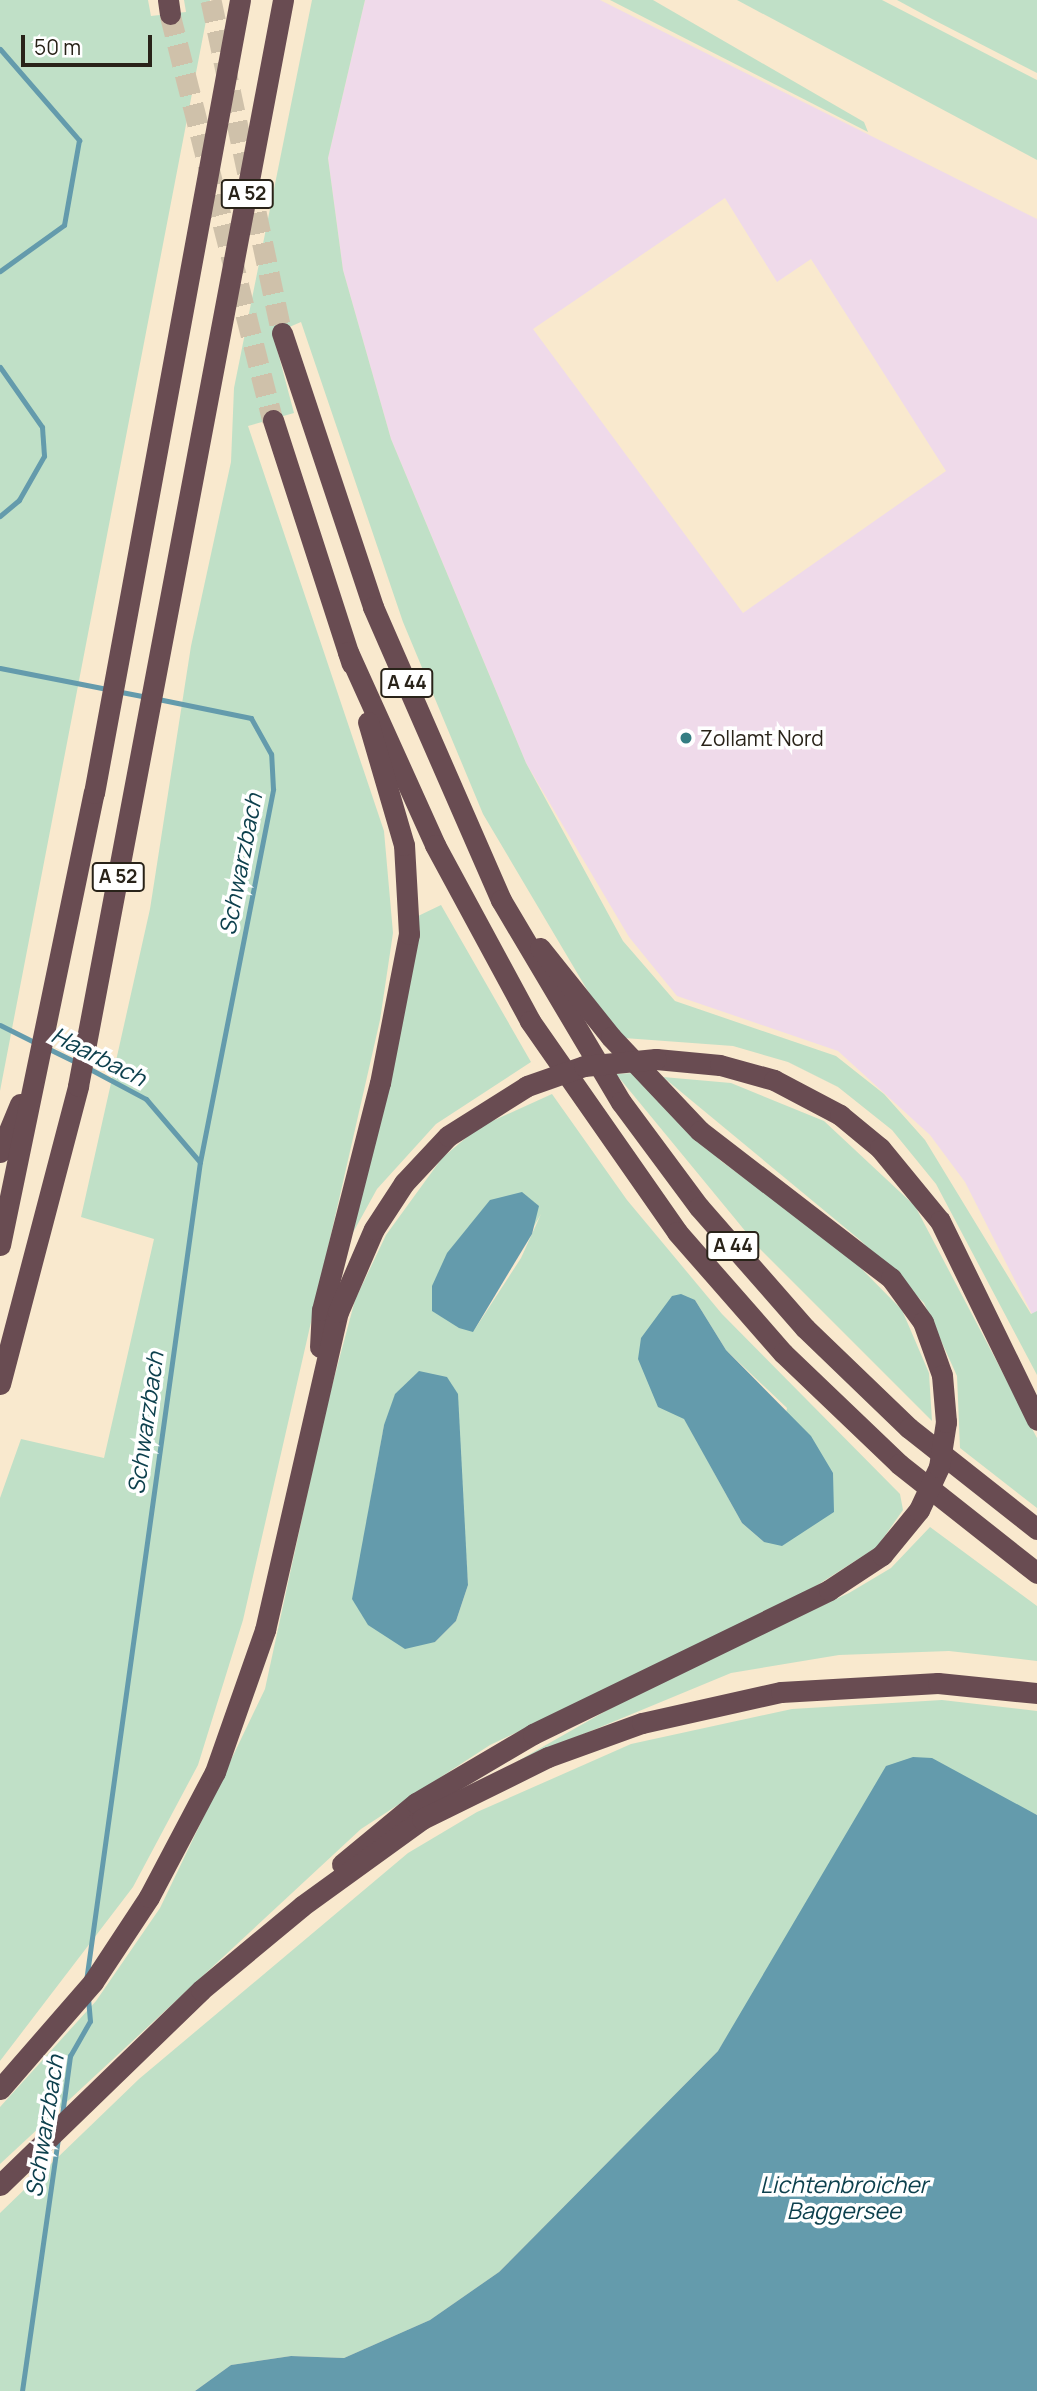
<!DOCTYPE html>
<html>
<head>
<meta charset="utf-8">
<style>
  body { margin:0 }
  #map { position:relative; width:1037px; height:2391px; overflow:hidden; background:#f9e9ce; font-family:Manrope,sans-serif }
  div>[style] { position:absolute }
  .commercial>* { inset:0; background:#efdaea }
  .green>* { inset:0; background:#c0e0c7 }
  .water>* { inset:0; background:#649bac }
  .stream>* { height:5px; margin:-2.5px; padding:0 2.5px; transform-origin:2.5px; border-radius:2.5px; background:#649bac }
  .highway-tunnel>* { height:21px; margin-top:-10.5px; transform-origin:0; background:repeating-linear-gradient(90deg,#cfc1aa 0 21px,transparent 0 31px) }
  .highway>* { height:21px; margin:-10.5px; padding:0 10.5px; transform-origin:10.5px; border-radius:10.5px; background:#694c52 }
  .highway-bridge>* { height:21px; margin:-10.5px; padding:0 10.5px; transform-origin:10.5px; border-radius:10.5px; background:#694c52 }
  .dots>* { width:19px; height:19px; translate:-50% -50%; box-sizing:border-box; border:4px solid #fff; border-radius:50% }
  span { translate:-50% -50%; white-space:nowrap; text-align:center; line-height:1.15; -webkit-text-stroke:7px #fff; paint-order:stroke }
  .shield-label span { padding:2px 5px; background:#fff; border:2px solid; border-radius:5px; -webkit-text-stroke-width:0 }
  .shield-label { font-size:19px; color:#292319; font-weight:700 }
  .poi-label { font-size:21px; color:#292319 }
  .left { translate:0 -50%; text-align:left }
  .water-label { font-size:23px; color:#0d404d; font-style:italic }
  .scale { position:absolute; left:21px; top:35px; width:131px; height:32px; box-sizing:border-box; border:4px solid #292319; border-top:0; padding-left:9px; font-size:21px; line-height:24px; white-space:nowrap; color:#292319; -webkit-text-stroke:5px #fff; paint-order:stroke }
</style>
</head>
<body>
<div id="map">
  <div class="commercial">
    <i style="clip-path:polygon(evenodd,365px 0,600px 0,1037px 219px,1037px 1324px,965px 1182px,930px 1135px,838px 1051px,677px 996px,629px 937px,526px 763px,391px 439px,343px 270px,328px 158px,365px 0,725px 198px,777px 282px,811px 259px,946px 471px,743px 613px,533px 329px,725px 198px)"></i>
  </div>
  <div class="green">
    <i style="clip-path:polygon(0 0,148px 0,151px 16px,186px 12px,184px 0,210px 0,0 1091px)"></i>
    <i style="clip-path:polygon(312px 0,365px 0,328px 158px,343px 270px,391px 439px,526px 763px,623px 941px,675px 1001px,836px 1056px,884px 1094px,925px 1140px,1031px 1314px,1037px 1311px,1037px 1375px,936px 1184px,892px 1130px,838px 1087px,788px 1062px,733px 1046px,624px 1038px,592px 998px,483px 814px,403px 622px,301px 322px,273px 334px,294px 413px,248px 426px,384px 831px,393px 933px,380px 1020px,243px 1620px,198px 1765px,133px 1887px,0 2061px,0 1498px,21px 1439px,104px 1458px,154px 1239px,81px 1217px,150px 909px,191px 646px,231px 462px,234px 388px)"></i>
    <i style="clip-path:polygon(610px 0,653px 0,864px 122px,868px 132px)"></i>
    <i style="clip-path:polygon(737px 0,882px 0,1037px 80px,1037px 160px)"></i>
    <i style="clip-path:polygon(897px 0,1037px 0,1037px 73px,932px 19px)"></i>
    <i style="clip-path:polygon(441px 905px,531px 1062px,436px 1124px,377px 1189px,350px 1238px,416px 917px)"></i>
    <i style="clip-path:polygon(632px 1073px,721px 1161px,843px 1250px,902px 1310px,929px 1373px,932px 1421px,760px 1249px,616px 1074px)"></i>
    <i style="clip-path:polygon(663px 1077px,731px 1083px,824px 1121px,915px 1206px,1037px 1438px,1037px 1508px,960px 1448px,957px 1376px,924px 1303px,860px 1240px)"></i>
    <i style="clip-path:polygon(evenodd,552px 1094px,627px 1200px,722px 1314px,900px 1494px,903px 1510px,877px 1547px,794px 1600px,490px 1745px,361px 1829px,0 2164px,0 2107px,96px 2001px,160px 1908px,265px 1689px,325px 1412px,355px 1300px,386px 1235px,442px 1158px,479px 1127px,552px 1094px,541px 1214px,521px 1258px,473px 1332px,541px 1214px,552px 1094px,695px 1300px,726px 1350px,787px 1408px,764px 1542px,742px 1523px,684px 1418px,695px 1300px,552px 1094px,384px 1425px,458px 1436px,468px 1585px,456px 1621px,435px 1642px,363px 1543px,384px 1425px)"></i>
    <i style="clip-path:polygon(930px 1527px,1037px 1606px,1037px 1661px,949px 1651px,839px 1655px,731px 1673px,516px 1762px,655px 1683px,849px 1593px,891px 1568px)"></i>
    <i style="clip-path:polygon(942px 1700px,1037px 1711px,1037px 1815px,996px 1796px,795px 1929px,718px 2051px,499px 2272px,430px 2320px,344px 2358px,291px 2356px,231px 2365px,195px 2391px,0 2391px,0 2213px,139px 2079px,408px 1853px,477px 1812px,631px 1744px,792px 1709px)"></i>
  </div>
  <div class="water">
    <i style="clip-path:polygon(522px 1192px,539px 1206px,532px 1234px,473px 1332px,459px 1328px,432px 1311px,432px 1286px,447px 1253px,490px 1200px)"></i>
    <i style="clip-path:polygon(681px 1294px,695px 1300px,726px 1350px,811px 1436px,833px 1473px,834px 1512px,782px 1546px,764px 1542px,742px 1523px,684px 1419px,658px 1407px,638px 1359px,641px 1338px,672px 1296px)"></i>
    <i style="clip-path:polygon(419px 1371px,447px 1377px,458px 1394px,468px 1585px,456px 1621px,435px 1642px,405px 1649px,368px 1625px,352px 1599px,384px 1425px,395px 1394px)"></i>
    <i style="clip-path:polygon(913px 1757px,932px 1758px,1037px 1815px,1037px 2391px,195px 2391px,231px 2365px,291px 2356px,344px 2358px,430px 2320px,499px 2272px,718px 2051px,886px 1766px)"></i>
  </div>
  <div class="stream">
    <i style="left:0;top:49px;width:121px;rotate:49deg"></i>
    <i style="left:79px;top:140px;width:86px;rotate:100deg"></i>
    <i style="left:64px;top:225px;width:79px;rotate:144.3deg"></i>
    <i style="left:0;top:367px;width:73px;rotate:55deg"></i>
    <i style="left:42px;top:427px;width:29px;rotate:86deg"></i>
    <i style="left:44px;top:456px;width:51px;rotate:119.6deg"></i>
    <i style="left:19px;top:500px;width:25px;rotate:140deg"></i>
    <i style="left:0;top:668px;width:109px;rotate:11.1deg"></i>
    <i style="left:116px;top:691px;width:33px;rotate:11deg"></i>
    <i style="left:0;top:1025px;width:42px;rotate:26.6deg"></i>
    <i style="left:47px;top:1048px;width:32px;rotate:26deg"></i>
    <i style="left:88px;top:1068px;width:66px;rotate:28.1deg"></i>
    <i style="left:146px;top:1099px;width:83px;rotate:49.4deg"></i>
    <i style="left:86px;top:1981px;width:827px;rotate:-82.08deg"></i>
    <i style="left:200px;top:1162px;width:380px;rotate:-78.9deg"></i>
    <i style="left:273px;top:789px;width:35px;rotate:-93deg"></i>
    <i style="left:271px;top:754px;width:41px;rotate:-119.1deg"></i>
    <i style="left:251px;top:718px;width:95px;rotate:-168.5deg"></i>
    <i style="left:62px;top:2115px;width:60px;rotate:-82.3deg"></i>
    <i style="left:70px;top:2056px;width:40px;rotate:-60.3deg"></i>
    <i style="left:90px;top:2021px;width:24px;rotate:-95deg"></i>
    <i style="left:22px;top:2391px;width:256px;rotate:-81.9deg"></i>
  </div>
  <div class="highway-tunnel">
    <i style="left:211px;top:0;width:340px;rotate:78deg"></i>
    <i style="left:170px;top:14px;width:419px;rotate:75.8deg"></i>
  </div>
  <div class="highway">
    <i style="left:168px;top:0;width:14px;rotate:82deg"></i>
    <i style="left:282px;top:333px;width:289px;rotate:71.6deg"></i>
    <i style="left:373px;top:607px;width:320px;rotate:66.4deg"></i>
    <i style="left:501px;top:900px;width:235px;rotate:59.3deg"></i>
    <i style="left:621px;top:1102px;width:131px;rotate:53.4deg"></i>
    <i style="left:699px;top:1207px;width:161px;rotate:48.8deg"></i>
    <i style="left:805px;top:1328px;width:144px;rotate:43.9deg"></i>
    <i style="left:909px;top:1428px;width:163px;rotate:38.3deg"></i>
    <i style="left:273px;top:420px;width:256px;rotate:72.1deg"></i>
    <i style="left:348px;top:652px;width:212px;rotate:65.7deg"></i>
    <i style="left:435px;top:845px;width:200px;rotate:61.6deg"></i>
    <i style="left:530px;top:1021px;width:257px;rotate:55.1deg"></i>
    <i style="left:677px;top:1232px;width:161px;rotate:48.8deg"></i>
    <i style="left:783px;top:1353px;width:161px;rotate:43.7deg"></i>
    <i style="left:899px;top:1464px;width:176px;rotate:38.3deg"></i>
    <i style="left:540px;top:948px;width:114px;rotate:51.4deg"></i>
    <i style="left:611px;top:1037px;width:129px;rotate:46.6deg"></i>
    <i style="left:700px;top:1131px;width:241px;rotate:37.6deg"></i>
    <i style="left:891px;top:1278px;width:54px;rotate:54deg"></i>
    <i style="left:923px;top:1322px;width:56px;rotate:70.3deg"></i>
    <i style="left:656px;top:1059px;width:64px;rotate:5.4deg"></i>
    <i style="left:720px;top:1065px;width:56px;rotate:15.5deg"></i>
    <i style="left:774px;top:1080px;width:75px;rotate:27.9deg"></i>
    <i style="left:840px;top:1115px;width:52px;rotate:39.5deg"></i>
    <i style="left:880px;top:1148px;width:94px;rotate:50.6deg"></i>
    <i style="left:940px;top:1221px;width:221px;rotate:64deg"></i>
    <i style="left:0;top:1152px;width:52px;rotate:-67.4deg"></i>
    <i style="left:0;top:1245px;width:462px;rotate:-78.3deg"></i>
    <i style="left:94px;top:793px;width:806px;rotate:-79.57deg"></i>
    <i style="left:320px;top:1347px;width:37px;rotate:-87deg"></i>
    <i style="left:322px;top:1310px;width:234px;rotate:-75.7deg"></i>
    <i style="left:380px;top:1083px;width:152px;rotate:-79deg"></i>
    <i style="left:409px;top:934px;width:89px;rotate:-93.2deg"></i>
    <i style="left:404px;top:845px;width:128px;rotate:-106.3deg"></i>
    <i style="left:0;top:1384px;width:308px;rotate:-75.3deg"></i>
    <i style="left:78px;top:1086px;width:1105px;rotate:-79.31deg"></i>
    <i style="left:342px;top:1864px;width:96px;rotate:-39.5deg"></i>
    <i style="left:416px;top:1803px;width:136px;rotate:-30.5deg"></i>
    <i style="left:533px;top:1734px;width:329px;rotate:-25.9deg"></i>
    <i style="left:829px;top:1590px;width:64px;rotate:-33.4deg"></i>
    <i style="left:0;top:2089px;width:142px;rotate:-49deg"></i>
    <i style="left:93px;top:1982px;width:102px;rotate:-56.6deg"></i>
    <i style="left:149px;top:1897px;width:141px;rotate:-62.2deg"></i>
    <i style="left:215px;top:1772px;width:151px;rotate:-70.6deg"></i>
    <i style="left:265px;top:1630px;width:326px;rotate:-77.1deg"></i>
    <i style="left:338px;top:1312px;width:90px;rotate:-66.6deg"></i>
    <i style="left:374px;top:1229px;width:55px;rotate:-56.9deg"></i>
    <i style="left:404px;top:1183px;width:64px;rotate:-46.9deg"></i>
    <i style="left:448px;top:1136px;width:93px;rotate:-32.3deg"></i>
    <i style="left:0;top:2185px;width:280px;rotate:-44.1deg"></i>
    <i style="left:201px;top:1990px;width:131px;rotate:-39.7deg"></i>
    <i style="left:302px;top:1906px;width:148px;rotate:-35.9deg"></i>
    <i style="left:422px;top:1819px;width:140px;rotate:-26.2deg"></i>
    <i style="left:548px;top:1757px;width:100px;rotate:-19.9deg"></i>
    <i style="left:642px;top:1723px;width:142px;rotate:-12.6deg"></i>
    <i style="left:781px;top:1692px;width:157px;rotate:-3.3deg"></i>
    <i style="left:938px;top:1683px;width:100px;rotate:5.8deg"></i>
  </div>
  <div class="highway-bridge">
    <i style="left:527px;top:1086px;width:60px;rotate:-19.3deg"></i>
    <i style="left:584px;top:1066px;width:72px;rotate:-5.6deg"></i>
    <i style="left:882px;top:1555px;width:58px;rotate:-50.6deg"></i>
    <i style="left:919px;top:1510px;width:47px;rotate:-65.1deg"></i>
    <i style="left:939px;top:1467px;width:46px;rotate:-81.2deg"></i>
    <i style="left:946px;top:1422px;width:47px;rotate:-94.9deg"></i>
  </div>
  <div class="dots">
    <i style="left:686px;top:738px;background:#347d82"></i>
  </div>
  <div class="shield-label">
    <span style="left:247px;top:194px">A 52</span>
    <span style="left:407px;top:683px">A 44</span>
    <span style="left:118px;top:877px">A 52</span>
    <span style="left:733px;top:1246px">A 44</span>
  </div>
  <div class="poi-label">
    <span class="left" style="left:700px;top:738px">Zollamt Nord</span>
  </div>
  <div class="water-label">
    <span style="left:240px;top:864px;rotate:-79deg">Schwarzbach</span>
    <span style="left:99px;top:1056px;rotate:27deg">Haarbach</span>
    <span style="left:145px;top:1423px;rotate:-82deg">Schwarzbach</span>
    <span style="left:44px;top:2126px;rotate:-81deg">Schwarzbach</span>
    <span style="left:844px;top:2197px">Lichtenbroicher<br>Baggersee</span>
  </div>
  <div class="scale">50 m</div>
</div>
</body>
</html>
